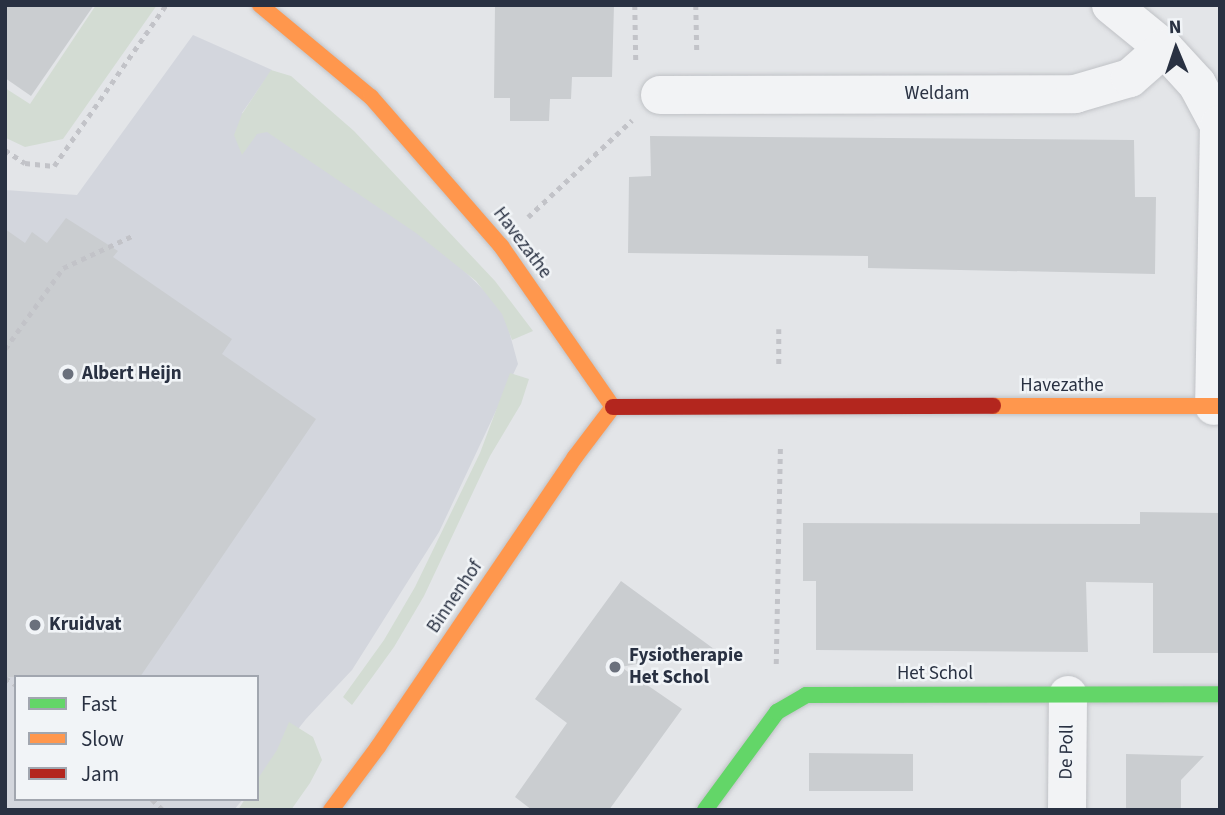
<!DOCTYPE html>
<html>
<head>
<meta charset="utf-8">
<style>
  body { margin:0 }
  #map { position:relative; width:1225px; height:815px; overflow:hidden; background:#e3e5e8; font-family:"Source Sans 3",sans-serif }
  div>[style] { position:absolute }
  .built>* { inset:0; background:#d3d6dd }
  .green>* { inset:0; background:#d3dcd3 }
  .building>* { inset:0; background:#cacdd0 }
  .path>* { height:4.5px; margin-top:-2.25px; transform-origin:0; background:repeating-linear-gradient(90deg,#c2c3c8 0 5px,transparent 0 10px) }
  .roads { filter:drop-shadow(0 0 2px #c0c2c6) drop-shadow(0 0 2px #c0c2c6) }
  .street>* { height:38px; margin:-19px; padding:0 19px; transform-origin:19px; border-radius:19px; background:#f2f3f5 }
  .fast>* { height:16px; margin:-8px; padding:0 8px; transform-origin:8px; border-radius:8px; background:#63d668 }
  .slow>* { height:16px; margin:-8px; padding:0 8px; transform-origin:8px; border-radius:8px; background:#ff974d }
  .jam>* { height:16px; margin:-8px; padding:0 8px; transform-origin:8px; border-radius:8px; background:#b3261e }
  .dots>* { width:19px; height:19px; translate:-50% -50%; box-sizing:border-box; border:4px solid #f1f4f7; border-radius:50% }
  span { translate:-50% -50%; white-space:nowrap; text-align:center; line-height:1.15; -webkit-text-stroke:5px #f1f4f7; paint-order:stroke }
  .street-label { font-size:19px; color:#293142 }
  .poi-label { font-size:19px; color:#293142; font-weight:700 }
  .left { translate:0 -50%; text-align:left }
  .frame { position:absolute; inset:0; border:7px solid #293142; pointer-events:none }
  .legend { position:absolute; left:14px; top:675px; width:245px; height:126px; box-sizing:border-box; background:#f1f4f7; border:2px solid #a1a6af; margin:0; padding:9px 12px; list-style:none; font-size:21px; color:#293142 }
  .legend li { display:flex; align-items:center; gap:14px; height:35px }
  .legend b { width:35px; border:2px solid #a1a6af }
  .north { position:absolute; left:1141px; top:14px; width:70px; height:70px; -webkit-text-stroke:5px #f1f4f7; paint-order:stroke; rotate:358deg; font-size:19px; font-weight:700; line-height:28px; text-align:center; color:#293142 }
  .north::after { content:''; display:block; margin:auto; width:24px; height:32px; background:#293142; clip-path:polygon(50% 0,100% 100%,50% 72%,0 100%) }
</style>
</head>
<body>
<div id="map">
  <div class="built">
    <i style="clip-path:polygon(193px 35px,272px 70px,242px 113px,444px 251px,503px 309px,518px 364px,439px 532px,352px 670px,306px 719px,257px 781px,257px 677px,16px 677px,16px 799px,243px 799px,234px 810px,5px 810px,5px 190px,77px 195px)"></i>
  </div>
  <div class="green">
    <i style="clip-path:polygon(96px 5px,157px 5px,63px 139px,25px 147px,6px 138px,5px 88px,30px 104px)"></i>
    <i style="clip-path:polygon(271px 70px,291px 76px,354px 131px,495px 281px,533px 331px,512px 340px,502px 314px,476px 281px,416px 233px,267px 132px,257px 134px,242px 155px,234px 135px,242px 114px)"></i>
    <i style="clip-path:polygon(510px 373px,529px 379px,521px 404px,490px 456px,424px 596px,394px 647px,352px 705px,343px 697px,384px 640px,415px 587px,480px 453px)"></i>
    <i style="clip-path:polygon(289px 722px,313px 737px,322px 760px,310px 783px,291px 810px,238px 810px,245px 799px,257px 799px,257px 780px,277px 750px)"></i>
  </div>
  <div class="building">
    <i style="clip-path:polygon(5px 5px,94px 5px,31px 96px,5px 78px)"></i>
    <i style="clip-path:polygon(495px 5px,614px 5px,612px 77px,572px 77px,571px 99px,550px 99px,549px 121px,510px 121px,510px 98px,494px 98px)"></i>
    <i style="clip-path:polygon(650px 136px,1134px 140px,1135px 197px,1156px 197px,1155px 274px,868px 268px,868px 256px,628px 253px,629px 177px,651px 176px)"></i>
    <i style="clip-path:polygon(66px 218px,118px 251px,113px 257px,232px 339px,222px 354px,316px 419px,140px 677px,5px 677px,5px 229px,25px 243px,32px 232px,47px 243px)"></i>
    <i style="clip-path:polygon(1140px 512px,1220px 513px,1220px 653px,1153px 653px,1153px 583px,1086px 582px,1088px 652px,816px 650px,816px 581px,803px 581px,803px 523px,1140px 524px)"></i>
    <i style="clip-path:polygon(621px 581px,714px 649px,621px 667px,682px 709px,609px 810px,532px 810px,515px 797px,567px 723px,535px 699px)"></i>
    <i style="clip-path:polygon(809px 753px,913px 754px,913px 791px,809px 791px)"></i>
    <i style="clip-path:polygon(1126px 754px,1204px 756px,1181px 780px,1181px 810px,1126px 810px)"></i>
  </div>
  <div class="path">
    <i style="left:635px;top:5px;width:58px;rotate:89deg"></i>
    <i style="left:696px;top:5px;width:48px;rotate:88.8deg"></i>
    <i style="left:5px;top:150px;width:24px;rotate:33deg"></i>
    <i style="left:25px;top:163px;width:29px;rotate:6deg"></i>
    <i style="left:54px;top:166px;width:196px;rotate:-55.2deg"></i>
    <i style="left:528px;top:217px;width:142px;rotate:-43deg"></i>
    <i style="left:779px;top:329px;width:38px;rotate:90deg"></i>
    <i style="left:5px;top:349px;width:100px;rotate:-54.4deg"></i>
    <i style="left:63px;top:268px;width:76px;rotate:-24.9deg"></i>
    <i style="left:776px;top:664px;width:218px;rotate:-88.9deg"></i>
    <i style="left:5px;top:678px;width:13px;rotate:32deg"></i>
    <i style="left:152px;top:799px;width:16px;rotate:45deg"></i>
  </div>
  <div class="roads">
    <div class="street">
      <i style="left:1111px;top:5px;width:68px;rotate:39.1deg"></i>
      <i style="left:1164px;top:48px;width:49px;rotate:47.5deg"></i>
      <i style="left:1197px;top:84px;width:47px;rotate:61.8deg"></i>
      <i style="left:1219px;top:125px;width:281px;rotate:91deg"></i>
      <i style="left:660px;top:95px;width:415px;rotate:-0.1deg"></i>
      <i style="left:1075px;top:94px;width:57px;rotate:-16.2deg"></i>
      <i style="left:1130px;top:78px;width:45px;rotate:-41.4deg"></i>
      <i style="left:1067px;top:810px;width:115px;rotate:-89.5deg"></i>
    </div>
    <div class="fast">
      <i style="left:705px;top:810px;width:122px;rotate:-53.7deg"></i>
      <i style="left:777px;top:712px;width:34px;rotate:-30deg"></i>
      <i style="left:806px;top:695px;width:414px;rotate:-0.1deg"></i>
    </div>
    <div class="slow">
      <i style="left:260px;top:5px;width:144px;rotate:39.7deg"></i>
      <i style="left:371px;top:97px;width:198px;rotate:48.9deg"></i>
      <i style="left:501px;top:246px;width:196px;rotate:55.2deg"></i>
      <i style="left:993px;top:406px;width:227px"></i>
      <i style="left:331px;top:810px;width:79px;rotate:-53.3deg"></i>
      <i style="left:378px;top:747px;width:351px;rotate:-55.8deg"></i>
      <i style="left:575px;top:457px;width:63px;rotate:-52.8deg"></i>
    </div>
    <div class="jam">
      <i style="left:613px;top:407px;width:380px;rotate:-0.2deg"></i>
    </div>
  </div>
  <div class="dots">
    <i style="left:68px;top:374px;background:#6a707c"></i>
    <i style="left:35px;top:625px;background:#6a707c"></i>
    <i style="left:615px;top:667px;background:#6a707c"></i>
  </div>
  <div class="street-label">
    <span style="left:937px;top:94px">Weldam</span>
    <span style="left:522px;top:243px;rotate:53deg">Havezathe</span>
    <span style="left:1062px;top:386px">Havezathe</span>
    <span style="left:455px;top:597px;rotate:-56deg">Binnenhof</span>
    <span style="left:935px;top:674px">Het Schol</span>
    <span style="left:1067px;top:752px;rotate:-89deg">De Poll</span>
  </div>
  <div class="poi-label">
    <span class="left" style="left:82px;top:374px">Albert Heijn</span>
    <span class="left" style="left:49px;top:625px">Kruidvat</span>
    <span class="left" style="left:629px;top:667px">Fysiotherapie<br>Het Schol</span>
  </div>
  <div class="frame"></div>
  <ul class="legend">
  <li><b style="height:9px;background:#63d668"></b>Fast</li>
  <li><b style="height:9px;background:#ff974d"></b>Slow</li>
  <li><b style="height:9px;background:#b3261e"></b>Jam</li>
  </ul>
  <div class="north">N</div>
</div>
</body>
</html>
